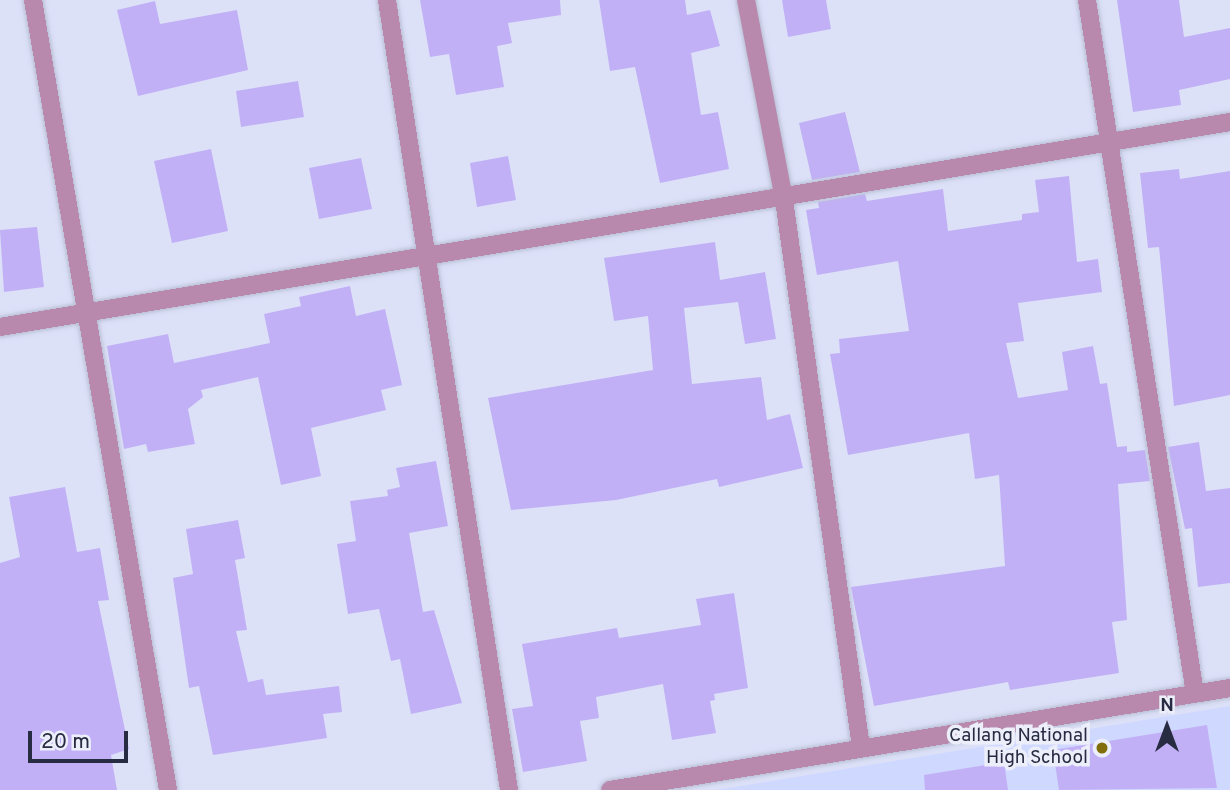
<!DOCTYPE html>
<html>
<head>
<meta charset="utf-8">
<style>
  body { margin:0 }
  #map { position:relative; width:1230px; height:790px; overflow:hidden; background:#dce1f8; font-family:Overpass,sans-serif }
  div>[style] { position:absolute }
  .built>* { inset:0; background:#cfd8ff }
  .building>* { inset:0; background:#c2b0f6 }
  .roads { filter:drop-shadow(0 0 2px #b8bdd4) drop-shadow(0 0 2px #b8bdd4) }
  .minor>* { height:18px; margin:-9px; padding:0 9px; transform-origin:9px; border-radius:9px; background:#b889ac }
  .dots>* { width:19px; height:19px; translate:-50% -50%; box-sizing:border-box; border:4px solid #eceefa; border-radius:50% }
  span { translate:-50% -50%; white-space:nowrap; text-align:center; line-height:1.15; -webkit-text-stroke:7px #eceefa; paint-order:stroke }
  .poi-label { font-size:19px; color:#282c42 }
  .right { translate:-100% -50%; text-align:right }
  .north { position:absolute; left:1132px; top:692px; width:70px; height:70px; -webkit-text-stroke:5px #eceefa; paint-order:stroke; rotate:0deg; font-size:19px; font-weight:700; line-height:28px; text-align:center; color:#282c42 }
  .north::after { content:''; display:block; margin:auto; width:24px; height:32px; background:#282c42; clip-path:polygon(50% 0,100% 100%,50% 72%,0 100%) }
  .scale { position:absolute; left:28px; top:731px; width:100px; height:32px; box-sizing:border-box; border:4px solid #282c42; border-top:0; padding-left:9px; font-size:21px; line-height:24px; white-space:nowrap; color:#282c42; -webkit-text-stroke:5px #eceefa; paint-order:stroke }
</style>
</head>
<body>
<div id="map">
  <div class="built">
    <i style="clip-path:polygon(1230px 706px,1230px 790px,716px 790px)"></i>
  </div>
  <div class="building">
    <i style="clip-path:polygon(420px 0,560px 0,561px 15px,508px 23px,512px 43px,497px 46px,504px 87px,456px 95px,449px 54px,430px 57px)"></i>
    <i style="clip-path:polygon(599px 0,685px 0,687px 15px,710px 10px,720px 46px,691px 53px,701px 115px,718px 112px,729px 169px,660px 183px,635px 67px,610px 71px)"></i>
    <i style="clip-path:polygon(782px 0,826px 0,831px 29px,788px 37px)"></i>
    <i style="clip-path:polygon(1117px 0,1179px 0,1184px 37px,1230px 28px,1230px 79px,1179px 90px,1181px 105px,1133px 112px)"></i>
    <i style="clip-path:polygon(155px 1px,160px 24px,237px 10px,248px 70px,138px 96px,117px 10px)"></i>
    <i style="clip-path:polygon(298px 81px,304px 117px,241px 127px,236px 91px)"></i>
    <i style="clip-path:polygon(845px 112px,860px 172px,812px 180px,799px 123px)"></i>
    <i style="clip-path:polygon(211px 149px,228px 231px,172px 243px,154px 161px)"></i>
    <i style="clip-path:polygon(508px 156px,516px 200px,477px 207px,470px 163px)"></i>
    <i style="clip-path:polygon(361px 158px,372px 209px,319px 219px,309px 168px)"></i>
    <i style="clip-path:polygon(1179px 169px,1180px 179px,1230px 171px,1230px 395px,1174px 406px,1159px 247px,1148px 248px,1140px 173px)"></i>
    <i style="clip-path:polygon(1069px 176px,1077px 262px,1098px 259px,1102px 292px,1018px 303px,1024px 341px,1006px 343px,1018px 398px,1068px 390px,1062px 352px,1093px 346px,1100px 384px,1107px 383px,1117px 447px,1127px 446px,1127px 452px,1145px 450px,1150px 481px,1118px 484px,1127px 620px,1112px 622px,1119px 673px,1010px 690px,1008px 682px,874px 706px,851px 587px,1005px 566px,999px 475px,975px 479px,969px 433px,848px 455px,830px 354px,840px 353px,839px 339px,909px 331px,898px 261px,817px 275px,806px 210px,819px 208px,818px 202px,865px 194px,867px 201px,943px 189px,948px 231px,1022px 220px,1022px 214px,1039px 212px,1035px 180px)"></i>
    <i style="clip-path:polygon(37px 227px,44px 287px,4px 292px,0 230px)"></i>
    <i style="clip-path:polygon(715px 242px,720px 280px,765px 272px,776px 339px,745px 344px,738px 302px,684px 308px,692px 384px,761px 377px,767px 420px,790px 414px,803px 468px,719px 487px,717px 479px,616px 500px,511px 510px,488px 398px,653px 370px,648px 316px,614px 321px,604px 258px)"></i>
    <i style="clip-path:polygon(350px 286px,356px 316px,385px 309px,402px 385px,381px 390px,386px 410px,311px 428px,321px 476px,281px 485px,258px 377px,201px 390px,203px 397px,188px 409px,195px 444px,148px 452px,146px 444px,124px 449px,107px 346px,168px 334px,174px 363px,270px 343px,264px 314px,301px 306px,299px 297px)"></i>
    <i style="clip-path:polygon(1199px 442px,1206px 491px,1230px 488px,1230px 583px,1198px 587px,1192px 528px,1185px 529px,1168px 447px)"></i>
    <i style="clip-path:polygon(436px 461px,448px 526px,409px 533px,423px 612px,434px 610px,462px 703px,411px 714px,400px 659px,391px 661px,379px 609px,348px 614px,337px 544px,356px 541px,350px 501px,388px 496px,387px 490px,400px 487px,396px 468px)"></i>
    <i style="clip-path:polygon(65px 487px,77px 552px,100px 548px,109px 600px,98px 601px,129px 749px,111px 755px,117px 790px,0 790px,0 563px,20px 557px,9px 497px)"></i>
    <i style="clip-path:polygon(238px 520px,245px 558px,235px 560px,247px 630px,236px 631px,248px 682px,263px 679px,266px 695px,339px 686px,342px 712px,323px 714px,327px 738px,213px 755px,199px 686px,189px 688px,173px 578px,193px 574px,186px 529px)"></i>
    <i style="clip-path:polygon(734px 593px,748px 688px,714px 694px,715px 700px,710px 701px,716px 733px,672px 740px,663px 684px,596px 697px,599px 718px,580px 721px,587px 761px,523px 772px,512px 709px,533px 706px,522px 644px,617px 628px,619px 638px,701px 625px,696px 599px)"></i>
    <i style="clip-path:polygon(1207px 725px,1217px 788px,1059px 790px,1053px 750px)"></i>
    <i style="clip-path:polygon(1004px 762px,1008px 790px,925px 790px,924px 775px)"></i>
  </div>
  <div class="roads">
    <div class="minor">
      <i style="left:33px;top:0;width:801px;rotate:80.3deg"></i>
      <i style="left:387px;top:0;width:799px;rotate:81.22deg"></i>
      <i style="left:746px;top:0;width:204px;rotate:79.2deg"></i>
      <i style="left:784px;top:200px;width:552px;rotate:81.99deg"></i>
      <i style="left:1087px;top:0;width:702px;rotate:81.15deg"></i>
      <i style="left:0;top:327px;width:1247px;rotate:-9.46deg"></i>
      <i style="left:610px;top:790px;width:628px;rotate:-9.34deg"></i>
    </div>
  </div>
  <div class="dots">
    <i style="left:1102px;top:748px;background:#816e0a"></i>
  </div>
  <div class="poi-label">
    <span class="right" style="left:1088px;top:748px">Callang National<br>High School</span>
  </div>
  <div class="north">N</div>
  <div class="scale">20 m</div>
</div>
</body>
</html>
